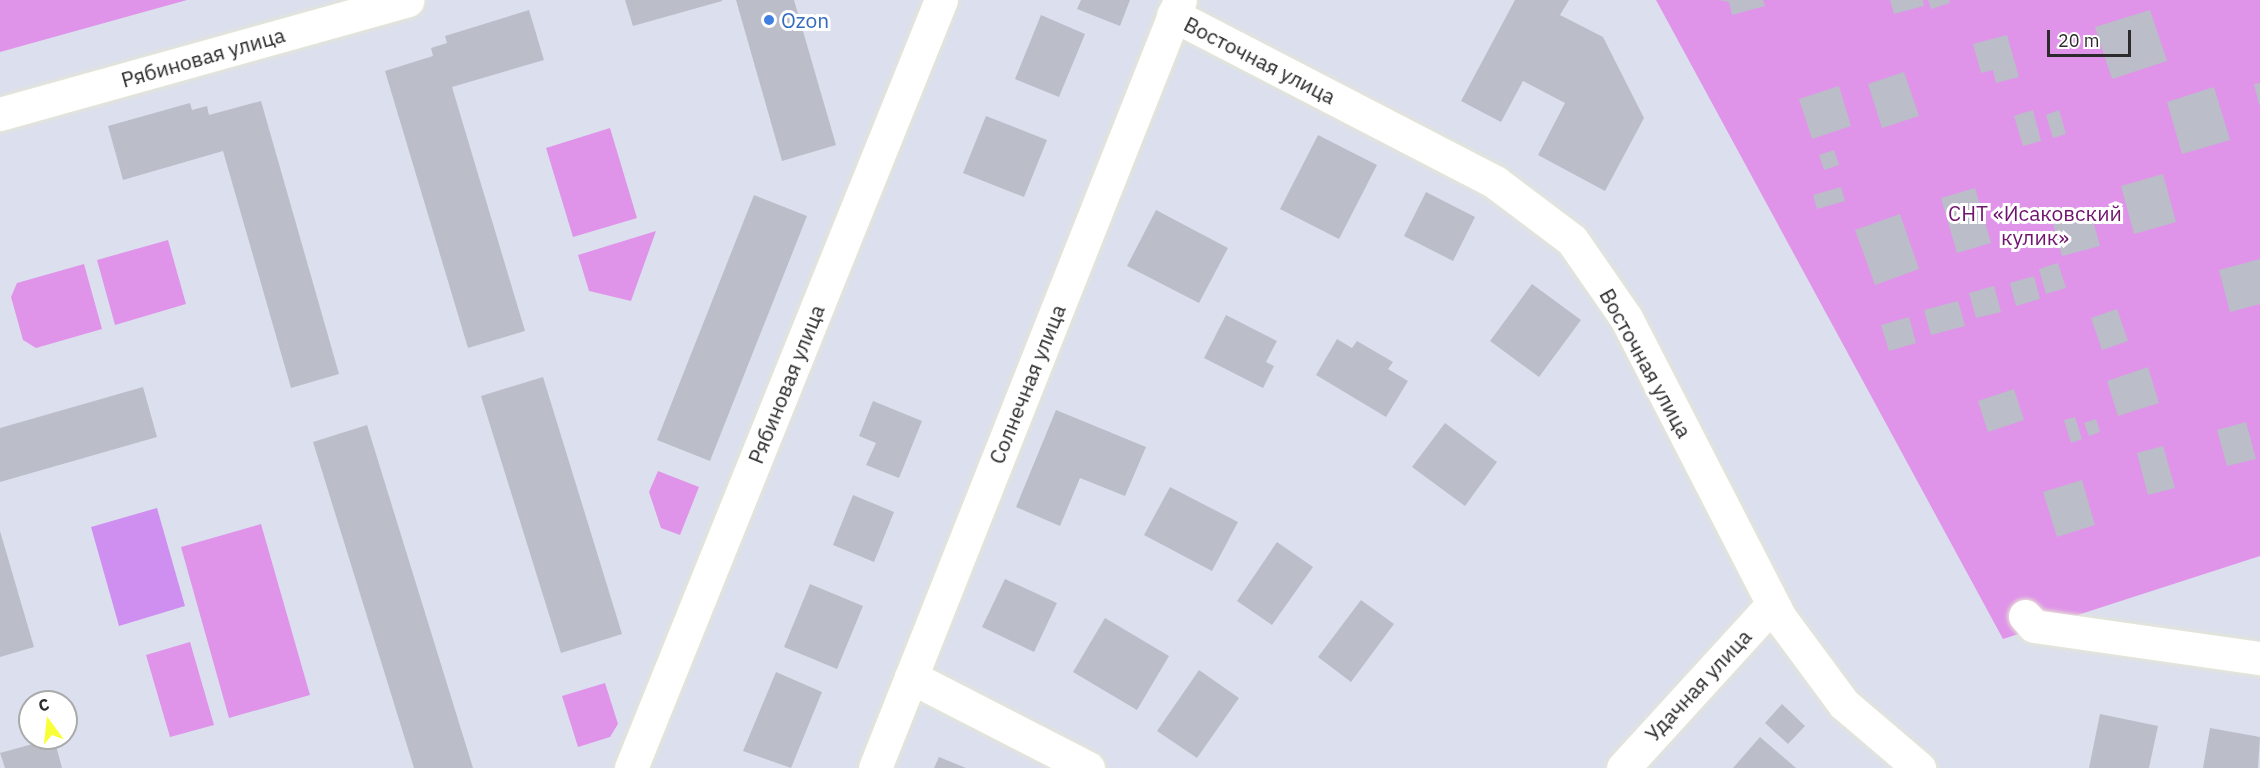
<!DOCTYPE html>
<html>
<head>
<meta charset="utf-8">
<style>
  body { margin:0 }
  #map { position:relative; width:2260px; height:768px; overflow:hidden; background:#dce0ee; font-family:"IBM Plex Sans",sans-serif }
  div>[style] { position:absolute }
  .green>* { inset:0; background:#df94e9 }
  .pitch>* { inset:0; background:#cf8ff1 }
  .building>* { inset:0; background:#bbbdc9 }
  .roads { filter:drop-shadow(0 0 2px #e5e5d1) drop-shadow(0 0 2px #e5e5d1) }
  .minor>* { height:33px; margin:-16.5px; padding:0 16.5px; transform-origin:16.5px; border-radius:16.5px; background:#fff }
  .dots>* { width:16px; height:16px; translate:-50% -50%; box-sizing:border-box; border:3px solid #fff; border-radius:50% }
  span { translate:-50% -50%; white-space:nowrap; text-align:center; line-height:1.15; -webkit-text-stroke:6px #fff; paint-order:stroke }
  .shop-label { font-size:21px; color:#366cbe }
  .left { translate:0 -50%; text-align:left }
  .street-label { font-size:21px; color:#2b2b2b }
  .park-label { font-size:21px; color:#6f146e }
  .north { position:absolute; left:18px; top:690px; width:60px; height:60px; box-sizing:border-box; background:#fff; border:2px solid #aaa; border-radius:50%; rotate:345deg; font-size:16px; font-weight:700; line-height:24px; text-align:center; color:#2b2b2b }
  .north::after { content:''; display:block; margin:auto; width:21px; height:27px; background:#f8ff39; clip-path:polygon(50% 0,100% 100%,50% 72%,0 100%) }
  .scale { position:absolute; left:2047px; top:30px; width:84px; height:27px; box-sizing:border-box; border:3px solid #2b2b2b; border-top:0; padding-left:8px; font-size:18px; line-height:21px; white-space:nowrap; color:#2b2b2b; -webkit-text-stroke:4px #fff; paint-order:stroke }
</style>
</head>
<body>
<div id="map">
  <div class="green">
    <i style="clip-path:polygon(0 0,187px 0,0 52px)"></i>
    <i style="clip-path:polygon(1656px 0,2260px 0,2260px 556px,2003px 639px)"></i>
    <i style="clip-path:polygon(610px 128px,637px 218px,573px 237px,546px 148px)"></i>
    <i style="clip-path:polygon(656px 231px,631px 301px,589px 291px,578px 255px)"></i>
    <i style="clip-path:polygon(168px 240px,186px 304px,115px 325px,97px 260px)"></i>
    <i style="clip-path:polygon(84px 264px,102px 329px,36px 348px,23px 340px,11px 297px,17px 283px)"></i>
    <i style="clip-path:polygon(658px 471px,699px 487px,680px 535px,661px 528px,649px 492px)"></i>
    <i style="clip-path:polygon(261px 524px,310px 695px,229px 718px,181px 547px)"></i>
    <i style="clip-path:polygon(190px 642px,214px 725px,170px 737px,146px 655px)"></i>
    <i style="clip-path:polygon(605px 683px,618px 724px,610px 737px,578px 747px,562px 696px)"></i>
  </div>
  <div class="pitch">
    <i style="clip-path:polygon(157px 508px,185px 606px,119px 626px,91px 527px)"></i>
  </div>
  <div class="building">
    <i style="clip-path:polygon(625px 0,722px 0,722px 1px,633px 26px)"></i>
    <i style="clip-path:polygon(736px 0,794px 0,836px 145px,782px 161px)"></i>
    <i style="clip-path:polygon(1081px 0,1130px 0,1120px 26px,1077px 9px)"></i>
    <i style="clip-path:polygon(1515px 0,1569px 0,1560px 15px,1603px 37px,1644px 118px,1605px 191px,1538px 155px,1565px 103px,1523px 81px,1501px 122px,1461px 101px)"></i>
    <i style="clip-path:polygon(1719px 0,1763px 0,1765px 6px,1732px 15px,1729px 2px)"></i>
    <i style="clip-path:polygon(1890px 0,1923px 0,1924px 6px,1894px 14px)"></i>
    <i style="clip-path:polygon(1928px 0,1949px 0,1950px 3px,1931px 9px)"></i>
    <i style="clip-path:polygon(529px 10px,544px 60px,452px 87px,525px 331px,468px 348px,385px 71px,433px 56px,431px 48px,447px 43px,445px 36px)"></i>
    <i style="clip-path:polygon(2150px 10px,2167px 61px,2112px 79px,2095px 27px)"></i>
    <i style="clip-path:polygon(1041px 15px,1085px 34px,1059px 97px,1015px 79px)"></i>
    <i style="clip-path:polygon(2007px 35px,2019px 77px,1996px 83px,1993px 70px,1981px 73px,1973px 44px)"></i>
    <i style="clip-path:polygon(1904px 72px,1919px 116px,1882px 128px,1868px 84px)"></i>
    <i style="clip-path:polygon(2260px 83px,2260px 105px,2259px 105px,2254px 84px)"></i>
    <i style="clip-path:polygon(1839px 86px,1851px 126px,1812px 139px,1799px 99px)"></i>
    <i style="clip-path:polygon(2214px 87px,2230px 140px,2182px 154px,2167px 102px)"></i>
    <i style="clip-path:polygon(261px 101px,339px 374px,291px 388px,223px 151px,123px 180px,108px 126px,190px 103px,192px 110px,207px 106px,209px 115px)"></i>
    <i style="clip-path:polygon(2033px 110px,2041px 141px,2023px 146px,2014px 116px)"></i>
    <i style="clip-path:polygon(2059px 110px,2066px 134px,2053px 138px,2046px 115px)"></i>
    <i style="clip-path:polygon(986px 116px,1047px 140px,1024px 197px,963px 173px)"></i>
    <i style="clip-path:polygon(1318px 135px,1377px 165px,1339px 239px,1280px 209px)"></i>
    <i style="clip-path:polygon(1834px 150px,1839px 165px,1824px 170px,1819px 155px)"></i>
    <i style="clip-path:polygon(2163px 174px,2176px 222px,2134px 234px,2121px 186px)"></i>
    <i style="clip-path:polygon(1841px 187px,1845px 201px,1817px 209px,1813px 195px)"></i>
    <i style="clip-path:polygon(1975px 188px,1991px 243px,1957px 253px,1941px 198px)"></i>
    <i style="clip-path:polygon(1426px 192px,1475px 217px,1453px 261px,1404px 236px)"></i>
    <i style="clip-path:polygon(754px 195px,807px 216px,710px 461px,657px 440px)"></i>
    <i style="clip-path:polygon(1156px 210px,1228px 248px,1199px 303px,1127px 266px)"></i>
    <i style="clip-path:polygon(2091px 213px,2100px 246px,2062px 256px,2053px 224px)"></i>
    <i style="clip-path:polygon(1900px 214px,1919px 269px,1875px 285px,1855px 230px)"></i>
    <i style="clip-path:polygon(2260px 259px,2260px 304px,2230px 312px,2219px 270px)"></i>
    <i style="clip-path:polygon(2058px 263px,2066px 288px,2046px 294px,2039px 269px)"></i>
    <i style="clip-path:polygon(2034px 276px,2040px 299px,2016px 306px,2010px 283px)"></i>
    <i style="clip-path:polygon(1532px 284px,1581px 320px,1539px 377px,1490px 341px)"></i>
    <i style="clip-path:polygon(1994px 286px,2001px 312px,1976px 318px,1969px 293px)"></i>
    <i style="clip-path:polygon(1958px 301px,1965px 326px,1931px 335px,1924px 310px)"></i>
    <i style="clip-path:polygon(2117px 309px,2128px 341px,2102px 350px,2091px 318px)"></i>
    <i style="clip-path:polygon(1226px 315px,1277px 341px,1266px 362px,1274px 366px,1263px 388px,1204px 358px)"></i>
    <i style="clip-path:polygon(1909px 317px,1916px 343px,1889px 351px,1881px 325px)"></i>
    <i style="clip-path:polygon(1337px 339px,1352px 348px,1357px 341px,1393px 362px,1388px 369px,1408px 381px,1386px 417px,1316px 375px)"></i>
    <i style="clip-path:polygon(2148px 367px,2159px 403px,2118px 416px,2107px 381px)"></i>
    <i style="clip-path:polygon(543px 377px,622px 634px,561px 653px,481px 396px)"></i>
    <i style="clip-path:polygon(143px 387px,157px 437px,0 482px,0 428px)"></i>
    <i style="clip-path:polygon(2014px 389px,2024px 420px,1988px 432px,1978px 401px)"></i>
    <i style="clip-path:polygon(873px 401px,922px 421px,899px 478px,866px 465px,876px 443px,859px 436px)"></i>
    <i style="clip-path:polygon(1056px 410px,1146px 447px,1125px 496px,1080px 478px,1060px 526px,1016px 507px)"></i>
    <i style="clip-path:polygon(2075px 417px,2082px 439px,2071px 443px,2064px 420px)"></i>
    <i style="clip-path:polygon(2096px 419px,2100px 432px,2089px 436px,2084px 423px)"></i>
    <i style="clip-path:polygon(2246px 422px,2256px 459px,2227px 466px,2217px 430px)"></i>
    <i style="clip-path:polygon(1445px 423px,1497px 462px,1465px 506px,1412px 467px)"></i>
    <i style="clip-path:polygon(367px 425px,473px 768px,414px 768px,313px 442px)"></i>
    <i style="clip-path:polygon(2163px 446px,2175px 488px,2148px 495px,2137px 453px)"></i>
    <i style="clip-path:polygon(2082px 480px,2095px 525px,2057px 537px,2043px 492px)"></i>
    <i style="clip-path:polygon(1170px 487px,1238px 522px,1212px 571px,1144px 535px)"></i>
    <i style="clip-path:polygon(853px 495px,894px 512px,874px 562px,833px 545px)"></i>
    <i style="clip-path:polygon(0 531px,34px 647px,0 657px)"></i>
    <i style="clip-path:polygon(1277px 542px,1313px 567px,1272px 625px,1237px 601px)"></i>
    <i style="clip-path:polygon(1005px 579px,1057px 603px,1034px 652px,982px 627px)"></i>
    <i style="clip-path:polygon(810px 584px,863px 606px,837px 669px,784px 647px)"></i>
    <i style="clip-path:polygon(1361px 600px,1394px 624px,1351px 682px,1318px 657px)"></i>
    <i style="clip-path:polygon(1105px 618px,1169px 656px,1137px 710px,1073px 672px)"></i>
    <i style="clip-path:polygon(1199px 670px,1239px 698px,1197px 758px,1157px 731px)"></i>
    <i style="clip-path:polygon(776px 672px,822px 692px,791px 768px,743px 751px)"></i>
    <i style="clip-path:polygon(1782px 704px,1805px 726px,1788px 744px,1765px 723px)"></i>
    <i style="clip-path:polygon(2100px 714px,2158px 726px,2149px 768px,2089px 768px)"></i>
    <i style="clip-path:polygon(2210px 728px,2260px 737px,2258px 768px,2203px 768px)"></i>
    <i style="clip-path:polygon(1760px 737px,1796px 768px,1733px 768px)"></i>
    <i style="clip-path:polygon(54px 738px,62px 768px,5px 768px,0 753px)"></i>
    <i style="clip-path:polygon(939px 757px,966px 768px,934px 768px)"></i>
  </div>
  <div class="roads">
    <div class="minor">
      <i style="left:1173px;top:15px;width:363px;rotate:27.4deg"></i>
      <i style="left:1495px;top:182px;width:96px;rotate:37deg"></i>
      <i style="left:1572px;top:240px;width:95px;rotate:55.3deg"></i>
      <i style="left:1626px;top:318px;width:339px;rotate:62.8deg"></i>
      <i style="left:1781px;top:619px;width:106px;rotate:53.5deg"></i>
      <i style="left:1844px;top:704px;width:99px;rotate:40.5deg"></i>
      <i style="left:0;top:114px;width:423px;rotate:-15.6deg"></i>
      <i style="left:2025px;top:616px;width:13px;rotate:48deg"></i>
      <i style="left:2034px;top:626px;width:228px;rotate:8.1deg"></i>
      <i style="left:911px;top:677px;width:199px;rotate:27.2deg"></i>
      <i style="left:631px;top:768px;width:828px;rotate:-68.02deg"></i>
      <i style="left:875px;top:768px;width:826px;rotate:-68.34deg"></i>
      <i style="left:1623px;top:768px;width:222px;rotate:-47.6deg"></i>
    </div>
  </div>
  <div class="dots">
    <i style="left:769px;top:20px;background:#3f7fe0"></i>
  </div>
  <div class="shop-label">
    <span class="left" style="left:781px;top:20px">Ozon</span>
  </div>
  <div class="street-label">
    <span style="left:203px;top:57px;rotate:-16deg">Рябиновая улица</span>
    <span style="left:1260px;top:60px;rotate:27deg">Восточная улица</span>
    <span style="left:1646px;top:363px;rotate:61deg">Восточная улица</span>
    <span style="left:786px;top:384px;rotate:-68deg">Рябиновая улица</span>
    <span style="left:1027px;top:384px;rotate:-68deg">Солнечная улица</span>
    <span style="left:1698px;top:685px;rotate:-47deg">Удачная улица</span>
  </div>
  <div class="park-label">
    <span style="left:2035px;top:225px">СНТ «Исаковский<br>кулик»</span>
  </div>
  <div class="north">С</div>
  <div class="scale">20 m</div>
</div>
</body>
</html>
